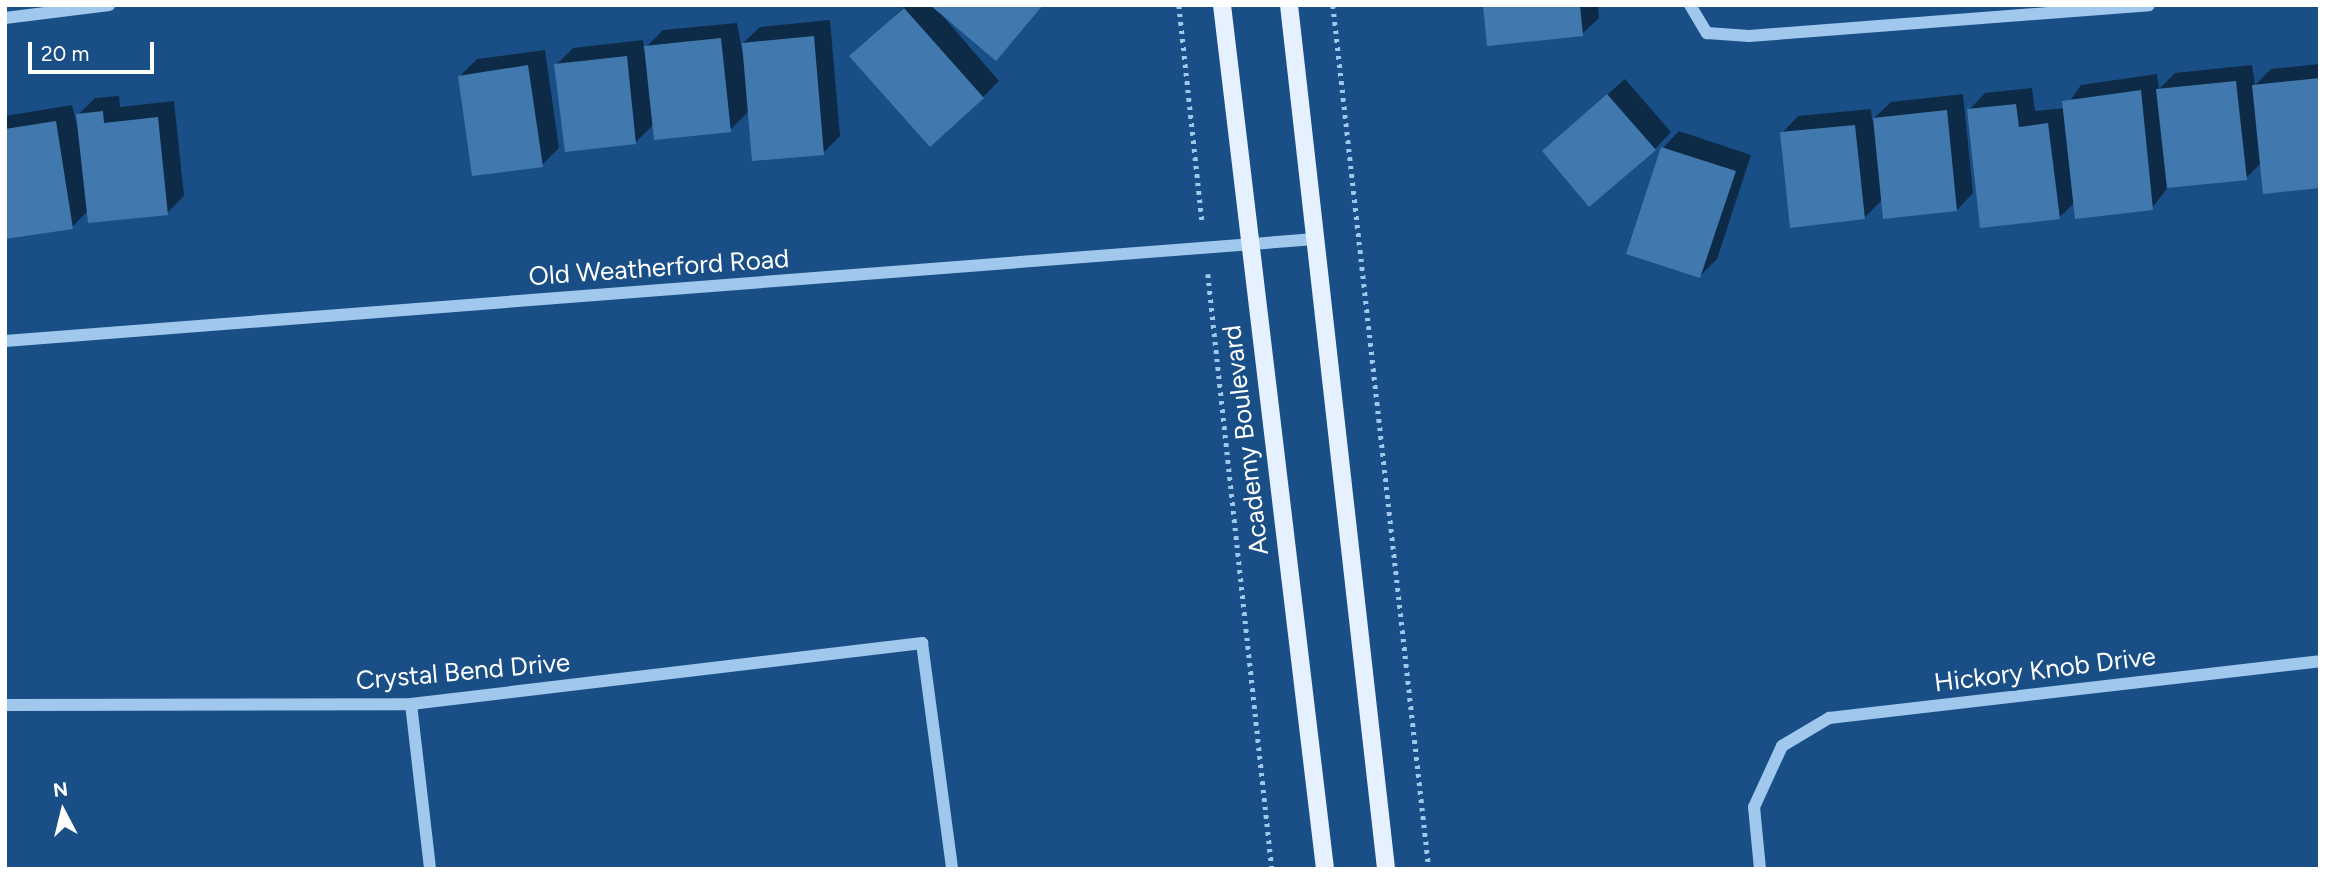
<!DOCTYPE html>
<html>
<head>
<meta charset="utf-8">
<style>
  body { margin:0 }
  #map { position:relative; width:2325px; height:874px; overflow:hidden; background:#194f86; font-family:Figtree,sans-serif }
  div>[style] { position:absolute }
  .shadow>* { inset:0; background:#0007 }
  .building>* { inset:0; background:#4179af }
  .path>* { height:4.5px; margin-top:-2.25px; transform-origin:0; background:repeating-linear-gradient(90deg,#a0c7ec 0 3.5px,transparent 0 8.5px) }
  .minor>* { height:12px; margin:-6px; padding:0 6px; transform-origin:6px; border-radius:6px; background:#a0c7ec }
  .major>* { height:18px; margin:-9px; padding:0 9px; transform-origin:9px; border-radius:9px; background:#e5f1ff }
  span { translate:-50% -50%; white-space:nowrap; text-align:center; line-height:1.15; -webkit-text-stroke:7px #194f86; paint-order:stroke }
  .street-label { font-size:26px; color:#fff }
  .frame { position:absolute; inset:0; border:7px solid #fff; pointer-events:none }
  .north { position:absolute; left:28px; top:776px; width:70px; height:70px; -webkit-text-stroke:5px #194f86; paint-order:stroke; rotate:353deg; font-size:19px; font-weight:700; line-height:28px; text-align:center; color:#fff }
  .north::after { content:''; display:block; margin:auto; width:24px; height:32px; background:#fff; clip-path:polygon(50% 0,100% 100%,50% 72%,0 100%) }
  .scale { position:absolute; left:28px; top:42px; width:126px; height:32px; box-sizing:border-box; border:4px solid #fff; border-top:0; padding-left:9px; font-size:21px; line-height:24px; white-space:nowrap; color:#fff; -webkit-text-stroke:5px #194f86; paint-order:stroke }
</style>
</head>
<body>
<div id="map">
  <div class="shadow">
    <i style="clip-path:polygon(906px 5px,1043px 5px,996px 58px,942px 15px,999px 81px,983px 97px,852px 56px)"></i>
    <i style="clip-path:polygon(1485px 5px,1598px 5px,1599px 18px,1582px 34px)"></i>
    <i style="clip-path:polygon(830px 20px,840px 136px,823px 153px,749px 111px,730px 130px,654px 124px,636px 142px,556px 65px,573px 48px,643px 40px,644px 49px,663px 30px,737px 23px,746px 72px,743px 43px,760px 27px)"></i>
    <i style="clip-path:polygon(545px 50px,559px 148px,542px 165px,460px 76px,477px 59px)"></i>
    <i style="clip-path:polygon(2320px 64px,2320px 186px,2262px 162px,2246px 178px,2169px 186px,2152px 208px,2075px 202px,2059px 218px,1969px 110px,1985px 93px,2032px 88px,2035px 111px,2065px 108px,2081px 85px,2157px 74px,2159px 89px,2175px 73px,2252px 65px,2255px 85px,2271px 69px)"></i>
    <i style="clip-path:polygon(1625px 79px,1671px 132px,1655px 149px,1561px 135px)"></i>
    <i style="clip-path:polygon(1963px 94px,1973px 193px,1957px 210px,1883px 199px,1864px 218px,1782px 133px,1798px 116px,1871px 109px,1872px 120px,1891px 102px)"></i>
    <i style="clip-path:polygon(119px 96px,120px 107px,174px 101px,184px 196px,167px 213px,88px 211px,72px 227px,5px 238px,5px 116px,72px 105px,81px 140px,78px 115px,95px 98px)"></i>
    <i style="clip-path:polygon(1679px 131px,1751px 155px,1717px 259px,1700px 276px,1663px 148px)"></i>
  </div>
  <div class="building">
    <i style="clip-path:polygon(930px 5px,1043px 5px,996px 61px)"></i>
    <i style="clip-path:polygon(1483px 5px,1580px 5px,1583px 36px,1487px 46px)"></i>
    <i style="clip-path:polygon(904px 8px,984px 98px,930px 147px,849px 56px)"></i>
    <i style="clip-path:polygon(814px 36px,824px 155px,752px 161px,742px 43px)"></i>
    <i style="clip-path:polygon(721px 38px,731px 132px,654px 140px,644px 46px)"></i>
    <i style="clip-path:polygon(627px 56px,636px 144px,565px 152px,554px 64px)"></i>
    <i style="clip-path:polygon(528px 65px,543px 167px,472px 176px,458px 76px)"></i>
    <i style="clip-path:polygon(2320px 78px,2320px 188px,2263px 194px,2252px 85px)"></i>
    <i style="clip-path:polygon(2236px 81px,2247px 180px,2167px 188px,2156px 89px)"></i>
    <i style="clip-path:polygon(2141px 90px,2153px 210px,2075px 219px,2062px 101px)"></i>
    <i style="clip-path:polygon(1607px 94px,1656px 150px,1589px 207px,1542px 151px)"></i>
    <i style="clip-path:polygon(2016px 104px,2019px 127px,2048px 123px,2060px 219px,1980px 228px,1967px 109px)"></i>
    <i style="clip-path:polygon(1947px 110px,1957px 211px,1883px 219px,1873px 118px)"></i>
    <i style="clip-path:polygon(103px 111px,104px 123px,158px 117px,168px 215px,88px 223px,76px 114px)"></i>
    <i style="clip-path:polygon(56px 121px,73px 229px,5px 239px,5px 129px)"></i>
    <i style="clip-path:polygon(1855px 125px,1865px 219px,1790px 228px,1780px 132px)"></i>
    <i style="clip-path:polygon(1661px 147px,1736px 171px,1700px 278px,1626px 254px)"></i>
  </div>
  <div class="path">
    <i style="left:1179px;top:5px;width:216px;rotate:83.9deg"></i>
    <i style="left:1333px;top:5px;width:869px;rotate:83.66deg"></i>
    <i style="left:1208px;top:274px;width:598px;rotate:83.86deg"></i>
  </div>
  <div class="minor">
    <i style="left:1690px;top:5px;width:33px;rotate:59deg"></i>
    <i style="left:1707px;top:33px;width:42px;rotate:4.1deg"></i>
    <i style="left:1749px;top:36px;width:401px;rotate:-4.4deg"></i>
    <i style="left:5px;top:18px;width:105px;rotate:-7.1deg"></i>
    <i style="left:5px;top:341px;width:1314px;rotate:-4.45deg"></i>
    <i style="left:411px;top:704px;width:166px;rotate:83.4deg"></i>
    <i style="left:5px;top:705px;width:406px;rotate:-0.1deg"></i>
    <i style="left:411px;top:704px;width:515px;rotate:-6.81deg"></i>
    <i style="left:922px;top:643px;width:228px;rotate:82.4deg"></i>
    <i style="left:1760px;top:869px;width:62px;rotate:-95.5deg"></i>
    <i style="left:1754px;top:807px;width:67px;rotate:-65.3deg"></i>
    <i style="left:1782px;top:746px;width:55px;rotate:-30.8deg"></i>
    <i style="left:1829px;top:718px;width:494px;rotate:-6.6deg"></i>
  </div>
  <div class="major">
    <i style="left:1222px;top:5px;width:870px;rotate:83.2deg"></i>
    <i style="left:1289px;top:5px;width:869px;rotate:83.59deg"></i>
  </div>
  <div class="street-label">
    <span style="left:659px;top:268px;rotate:-4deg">Old Weatherford Road</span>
    <span style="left:1246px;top:440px;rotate:-97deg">Academy Boulevard</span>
    <span style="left:2045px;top:670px;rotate:-7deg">Hickory Knob Drive</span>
    <span style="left:463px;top:672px;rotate:-5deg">Crystal Bend Drive</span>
  </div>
  <div class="frame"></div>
  <div class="north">N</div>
  <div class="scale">20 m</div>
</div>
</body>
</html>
